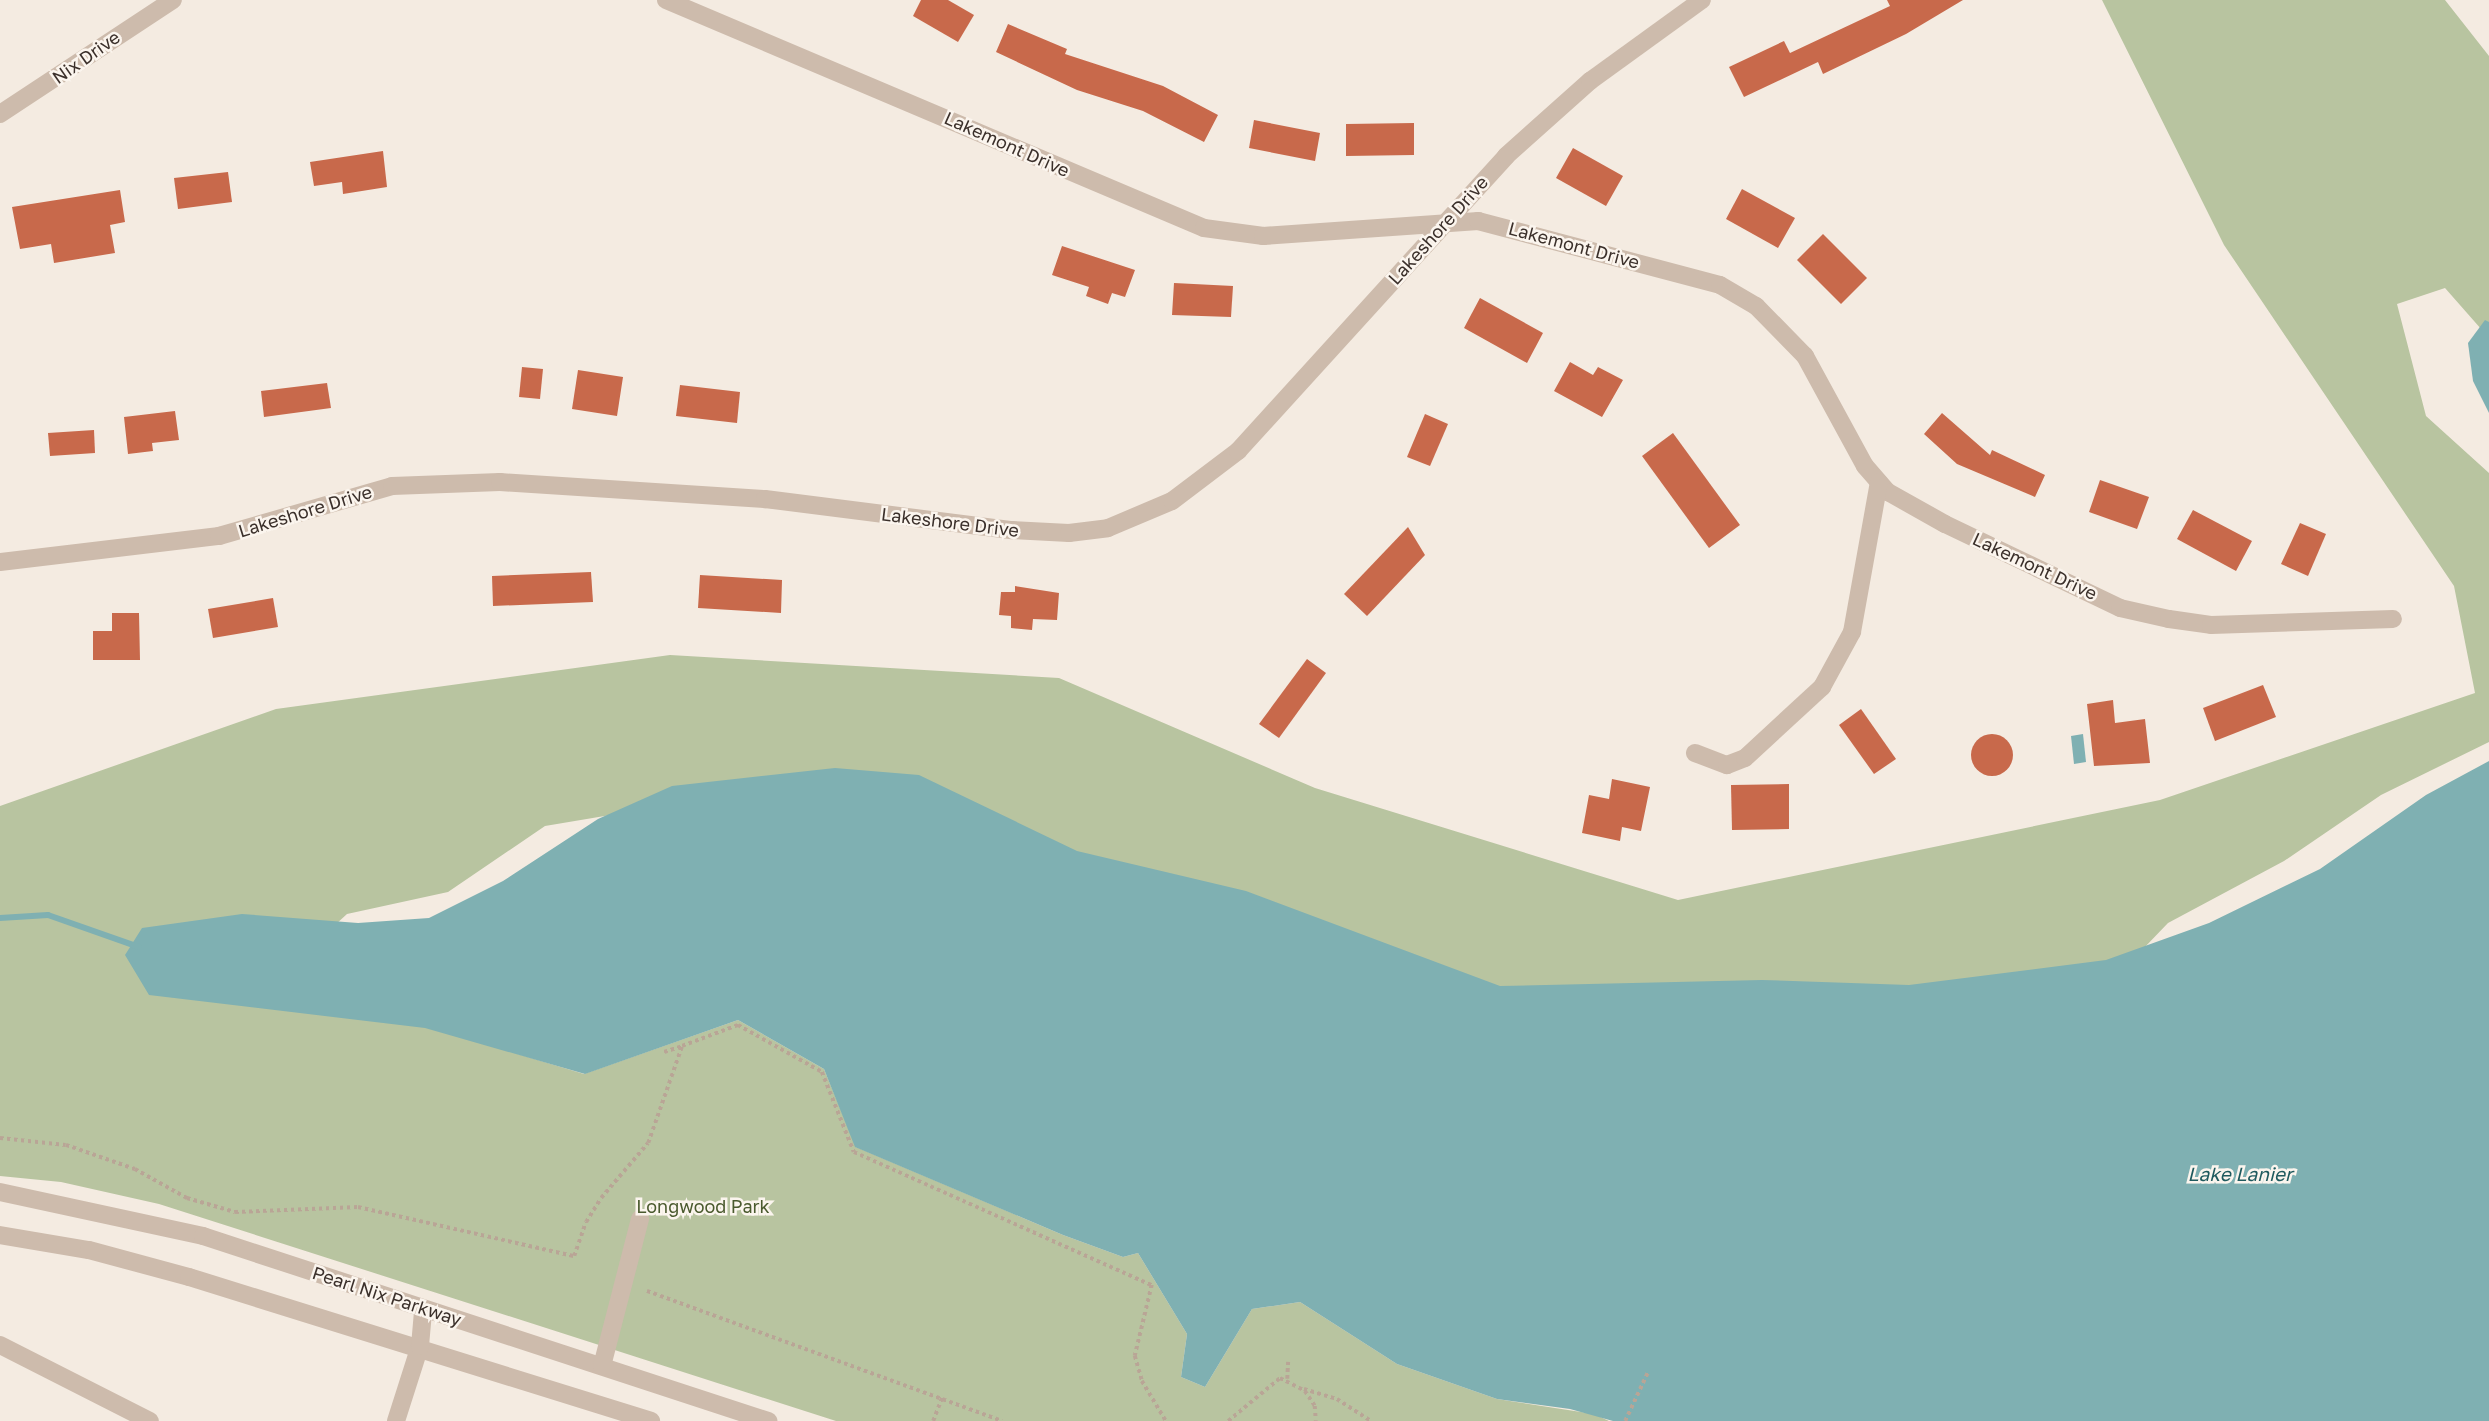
<!DOCTYPE html>
<html>
<head>
<meta charset="utf-8">
<style>
  body { margin:0 }
  #map { position:relative; width:2489px; height:1421px; overflow:hidden; background:#f4ebe1; font-family:"Golos Text",sans-serif }
  div>[style] { position:absolute }
  .green>* { inset:0; background:#b8c4a0 }
  .water>* { inset:0; background:#7fb0b2 }
  .stream>* { height:6px; margin:-3px; padding:0 3px; transform-origin:3px; border-radius:3px; background:#7fb0b2 }
  .building>* { inset:0; background:#c8694b }
  .round { border-radius:50% }
  .path>* { height:3.5px; margin-top:-1.75px; transform-origin:0; background:repeating-linear-gradient(90deg,#b9a596 0 3.5px,transparent 0 7px) }
  .minor>* { height:18px; margin:-9px; padding:0 9px; transform-origin:9px; border-radius:9px; background:#cdbbac }
  span { translate:-50% -50%; white-space:nowrap; text-align:center; line-height:1.15; -webkit-text-stroke:5px #fbf5ee; paint-order:stroke }
  .street-label { font-size:18px; color:#3b302b }
  .park-label { font-size:18px; color:#4a5a2e }
  .water-label { font-size:19px; color:#1f5a5e; font-style:italic }
</style>
</head>
<body>
<div id="map">
  <div class="green">
    <i style="clip-path:polygon(2102px 0,2445px 0,2489px 56px,2489px 338px,2445px 288px,2397px 304px,2426px 416px,2489px 473px,2489px 742px,2381px 795px,2284px 861px,2168px 923px,2092px 1002px,1642px 1020px,1396px 978px,765px 789px,545px 826px,448px 892px,347px 914px,275px 980px,584px 1074px,738px 1020px,824px 1069px,856px 1147px,1063px 1235px,1123px 1257px,1138px 1253px,1187px 1334px,1181px 1377px,1205px 1387px,1252px 1309px,1300px 1302px,1397px 1364px,1497px 1399px,1594px 1414px,1609px 1421px,836px 1421px,159px 1204px,61px 1182px,0 1176px,0 806px,276px 709px,670px 655px,1059px 678px,1315px 788px,1678px 900px,2160px 800px,2475px 693px,2454px 586px,2224px 245px)"></i>
  </div>
  <div class="water">
    <i style="clip-path:polygon(2485px 320px,2489px 322px,2489px 413px,2473px 381px,2468px 343px)"></i>
    <i style="clip-path:polygon(2083px 734px,2086px 762px,2074px 764px,2071px 736px)"></i>
    <i style="clip-path:polygon(2489px 761px,2489px 1421px,1613px 1421px,1570px 1409px,1497px 1399px,1397px 1364px,1300px 1302px,1252px 1309px,1205px 1387px,1181px 1377px,1187px 1334px,1138px 1253px,1123px 1257px,1063px 1235px,855px 1147px,824px 1069px,738px 1020px,585px 1074px,425px 1028px,149px 995px,125px 955px,142px 928px,242px 914px,358px 923px,429px 918px,503px 881px,598px 819px,672px 786px,835px 768px,919px 775px,1077px 851px,1246px 891px,1500px 986px,1762px 980px,1909px 985px,2106px 960px,2209px 923px,2320px 869px,2426px 795px)"></i>
  </div>
  <div class="stream">
    <i style="left:0;top:918px;width:48px;rotate:-3.6deg"></i>
    <i style="left:48px;top:915px;width:96px;rotate:19.4deg"></i>
  </div>
  <div class="building">
    <i style="clip-path:polygon(921px 0,948px 0,974px 15px,958px 42px,913px 16px)"></i>
    <i style="clip-path:polygon(1887px 0,1963px 0,1906px 34px,1823px 74px,1818px 62px,1744px 97px,1729px 67px,1784px 41px,1790px 53px,1890px 6px)"></i>
    <i style="clip-path:polygon(1008px 24px,1067px 49px,1065px 54px,1163px 86px,1218px 115px,1204px 142px,1143px 111px,1077px 90px,996px 52px)"></i>
    <i style="clip-path:polygon(1254px 120px,1320px 133px,1315px 161px,1249px 148px)"></i>
    <i style="clip-path:polygon(1414px 123px,1414px 155px,1346px 156px,1346px 124px)"></i>
    <i style="clip-path:polygon(1573px 148px,1623px 176px,1606px 206px,1556px 178px)"></i>
    <i style="clip-path:polygon(383px 151px,387px 187px,343px 194px,342px 182px,314px 186px,310px 162px)"></i>
    <i style="clip-path:polygon(228px 172px,232px 202px,178px 209px,174px 178px)"></i>
    <i style="clip-path:polygon(1742px 189px,1795px 218px,1778px 248px,1726px 219px)"></i>
    <i style="clip-path:polygon(120px 190px,125px 222px,110px 225px,115px 253px,54px 263px,51px 244px,20px 249px,12px 207px)"></i>
    <i style="clip-path:polygon(1823px 234px,1867px 278px,1841px 304px,1797px 260px)"></i>
    <i style="clip-path:polygon(1062px 246px,1135px 270px,1125px 297px,1112px 293px,1108px 304px,1086px 296px,1089px 287px,1052px 275px)"></i>
    <i style="clip-path:polygon(1174px 283px,1233px 286px,1231px 317px,1172px 315px)"></i>
    <i style="clip-path:polygon(1480px 298px,1543px 333px,1527px 363px,1464px 328px)"></i>
    <i style="clip-path:polygon(1570px 362px,1593px 375px,1598px 367px,1623px 380px,1602px 417px,1554px 391px)"></i>
    <i style="clip-path:polygon(522px 367px,543px 369px,540px 399px,519px 397px)"></i>
    <i style="clip-path:polygon(578px 370px,623px 377px,617px 416px,572px 409px)"></i>
    <i style="clip-path:polygon(327px 383px,331px 408px,264px 417px,261px 391px)"></i>
    <i style="clip-path:polygon(680px 385px,740px 392px,737px 423px,676px 416px)"></i>
    <i style="clip-path:polygon(175px 411px,179px 440px,152px 443px,153px 451px,128px 454px,124px 417px)"></i>
    <i style="clip-path:polygon(1942px 413px,1990px 455px,1992px 450px,2045px 475px,2035px 497px,1957px 464px,1924px 434px)"></i>
    <i style="clip-path:polygon(1425px 414px,1448px 424px,1430px 466px,1407px 457px)"></i>
    <i style="clip-path:polygon(94px 430px,95px 453px,50px 456px,48px 433px)"></i>
    <i style="clip-path:polygon(1673px 433px,1740px 525px,1709px 548px,1642px 456px)"></i>
    <i style="clip-path:polygon(2100px 480px,2149px 497px,2137px 529px,2089px 512px)"></i>
    <i style="clip-path:polygon(2193px 510px,2252px 541px,2236px 571px,2177px 539px)"></i>
    <i style="clip-path:polygon(2300px 523px,2326px 534px,2308px 576px,2281px 564px)"></i>
    <i style="clip-path:polygon(1408px 527px,1425px 555px,1367px 616px,1344px 594px)"></i>
    <i style="clip-path:polygon(591px 572px,593px 602px,493px 606px,492px 576px)"></i>
    <i style="clip-path:polygon(700px 575px,782px 580px,781px 613px,698px 608px)"></i>
    <i style="clip-path:polygon(1015px 586px,1059px 593px,1057px 620px,1033px 619px,1032px 630px,1011px 628px,1011px 616px,999px 615px,1001px 592px,1015px 592px)"></i>
    <i style="clip-path:polygon(273px 598px,278px 627px,213px 638px,208px 609px)"></i>
    <i style="clip-path:polygon(112px 613px,139px 613px,140px 660px,93px 660px,93px 631px,112px 631px)"></i>
    <i style="clip-path:polygon(1307px 659px,1326px 673px,1279px 738px,1259px 724px)"></i>
    <i style="clip-path:polygon(2263px 685px,2276px 717px,2215px 741px,2203px 708px)"></i>
    <i style="clip-path:polygon(2113px 700px,2115px 723px,2145px 719px,2150px 763px,2094px 766px,2087px 704px)"></i>
    <i style="clip-path:polygon(1861px 709px,1896px 759px,1874px 774px,1839px 725px)"></i>
    <i class="round" style="left:1971px;top:734px;width:42px;height:42px"></i>
    <i style="clip-path:polygon(1612px 779px,1650px 787px,1641px 831px,1622px 827px,1620px 841px,1582px 833px,1589px 795px,1609px 799px)"></i>
    <i style="clip-path:polygon(1789px 784px,1789px 829px,1732px 830px,1731px 785px)"></i>
  </div>
  <div class="path">
    <i style="left:664px;top:1052px;width:19px;rotate:-18deg"></i>
    <i style="left:0;top:1138px;width:66px;rotate:6.1deg"></i>
    <i style="left:66px;top:1145px;width:73px;rotate:19.2deg"></i>
    <i style="left:135px;top:1169px;width:60px;rotate:29.1deg"></i>
    <i style="left:187px;top:1198px;width:50px;rotate:16.3deg"></i>
    <i style="left:235px;top:1212px;width:123px;rotate:-2.3deg"></i>
    <i style="left:358px;top:1207px;width:221px;rotate:12.8deg"></i>
    <i style="left:574px;top:1256px;width:36px;rotate:-71deg"></i>
    <i style="left:586px;top:1222px;width:28px;rotate:-58deg"></i>
    <i style="left:601px;top:1198px;width:72px;rotate:-49.5deg"></i>
    <i style="left:648px;top:1143px;width:103px;rotate:-70.7deg"></i>
    <i style="left:682px;top:1046px;width:60px;rotate:-20.6deg"></i>
    <i style="left:738px;top:1025px;width:96px;rotate:29.2deg"></i>
    <i style="left:822px;top:1072px;width:86px;rotate:68.2deg"></i>
    <i style="left:854px;top:1152px;width:326px;rotate:24.1deg"></i>
    <i style="left:1152px;top:1285px;width:73px;rotate:103.5deg"></i>
    <i style="left:1135px;top:1356px;width:26px;rotate:74deg"></i>
    <i style="left:1142px;top:1381px;width:47px;rotate:59deg"></i>
    <i style="left:647px;top:1291px;width:378px;rotate:20.1deg"></i>
    <i style="left:1287px;top:1379px;width:17px;rotate:-87deg"></i>
    <i style="left:1304px;top:1389px;width:34px;rotate:17deg"></i>
    <i style="left:1337px;top:1399px;width:40px;rotate:32.9deg"></i>
    <i style="left:933px;top:1421px;width:25px;rotate:-69deg"></i>
    <i style="left:1228px;top:1421px;width:67px;rotate:-39.6deg"></i>
    <i style="left:1280px;top:1378px;width:28px;rotate:27deg"></i>
    <i style="left:1305px;top:1391px;width:18px;rotate:56deg"></i>
    <i style="left:1315px;top:1406px;width:15px;rotate:86deg"></i>
    <i style="left:1625px;top:1421px;width:54px;rotate:-64.9deg"></i>
  </div>
  <div class="minor">
    <i style="left:666px;top:0;width:584px;rotate:22.97deg"></i>
    <i style="left:1204px;top:228px;width:60px;rotate:7.7deg"></i>
    <i style="left:1263px;top:236px;width:216px;rotate:-4deg"></i>
    <i style="left:1478px;top:221px;width:250px;rotate:14.8deg"></i>
    <i style="left:1720px;top:285px;width:42px;rotate:30.3deg"></i>
    <i style="left:1756px;top:306px;width:70px;rotate:45.6deg"></i>
    <i style="left:1805px;top:356px;width:125px;rotate:61.4deg"></i>
    <i style="left:1865px;top:466px;width:35px;rotate:49deg"></i>
    <i style="left:1888px;top:492px;width:65px;rotate:29.3deg"></i>
    <i style="left:1945px;top:524px;width:194px;rotate:25.6deg"></i>
    <i style="left:2120px;top:608px;width:50px;rotate:12.7deg"></i>
    <i style="left:2169px;top:619px;width:42px;rotate:8.1deg"></i>
    <i style="left:2211px;top:625px;width:182px;rotate:-1.9deg"></i>
    <i style="left:0;top:114px;width:207px;rotate:-33.4deg"></i>
    <i style="left:0;top:562px;width:221px;rotate:-6.8deg"></i>
    <i style="left:219px;top:536px;width:180px;rotate:-16.1deg"></i>
    <i style="left:392px;top:486px;width:108px;rotate:-2.1deg"></i>
    <i style="left:500px;top:482px;width:266px;rotate:3.7deg"></i>
    <i style="left:765px;top:499px;width:249px;rotate:7.2deg"></i>
    <i style="left:1012px;top:530px;width:57px;rotate:3deg"></i>
    <i style="left:1069px;top:533px;width:39px;rotate:-7deg"></i>
    <i style="left:1108px;top:528px;width:69px;rotate:-22.9deg"></i>
    <i style="left:1172px;top:501px;width:83px;rotate:-37.1deg"></i>
    <i style="left:1238px;top:451px;width:399px;rotate:-47.7deg"></i>
    <i style="left:1506px;top:156px;width:113px;rotate:-41.8deg"></i>
    <i style="left:1590px;top:81px;width:138px;rotate:-35.9deg"></i>
    <i style="left:1695px;top:753px;width:34px;rotate:21deg"></i>
    <i style="left:1727px;top:765px;width:19px;rotate:-21deg"></i>
    <i style="left:1745px;top:758px;width:105px;rotate:-42.7deg"></i>
    <i style="left:1822px;top:687px;width:63px;rotate:-61.4deg"></i>
    <i style="left:1852px;top:632px;width:152px;rotate:-79.8deg"></i>
    <i style="left:0;top:1192px;width:208px;rotate:12.2deg"></i>
    <i style="left:203px;top:1236px;width:595px;rotate:18.13deg"></i>
    <i style="left:0;top:1235px;width:90px;rotate:9.6deg"></i>
    <i style="left:89px;top:1250px;width:104px;rotate:15.1deg"></i>
    <i style="left:189px;top:1277px;width:484px;rotate:17.3deg"></i>
    <i style="left:0;top:1345px;width:168px;rotate:26.9deg"></i>
    <i style="left:602px;top:1366px;width:152px;rotate:-75.5deg"></i>
    <i style="left:396px;top:1421px;width:79px;rotate:-72.3deg"></i>
    <i style="left:420px;top:1346px;width:37px;rotate:-85deg"></i>
  </div>
  <div class="street-label">
    <span style="left:86px;top:57px;rotate:-35deg">Nix Drive</span>
    <span style="left:1007px;top:144px;rotate:24deg">Lakemont Drive</span>
    <span style="left:1438px;top:230px;rotate:-48deg">Lakeshore Drive</span>
    <span style="left:1574px;top:245px;rotate:15deg">Lakemont Drive</span>
    <span style="left:305px;top:511px;rotate:-17deg">Lakeshore Drive</span>
    <span style="left:950px;top:522px;rotate:7deg">Lakeshore Drive</span>
    <span style="left:2035px;top:566px;rotate:25deg">Lakemont Drive</span>
    <span style="left:387px;top:1296px;rotate:18deg">Pearl Nix Parkway</span>
  </div>
  <div class="park-label">
    <span style="left:703px;top:1206px">Longwood Park</span>
  </div>
  <div class="water-label">
    <span style="left:2240px;top:1174px">Lake Lanier</span>
  </div>
</div>
</body>
</html>
